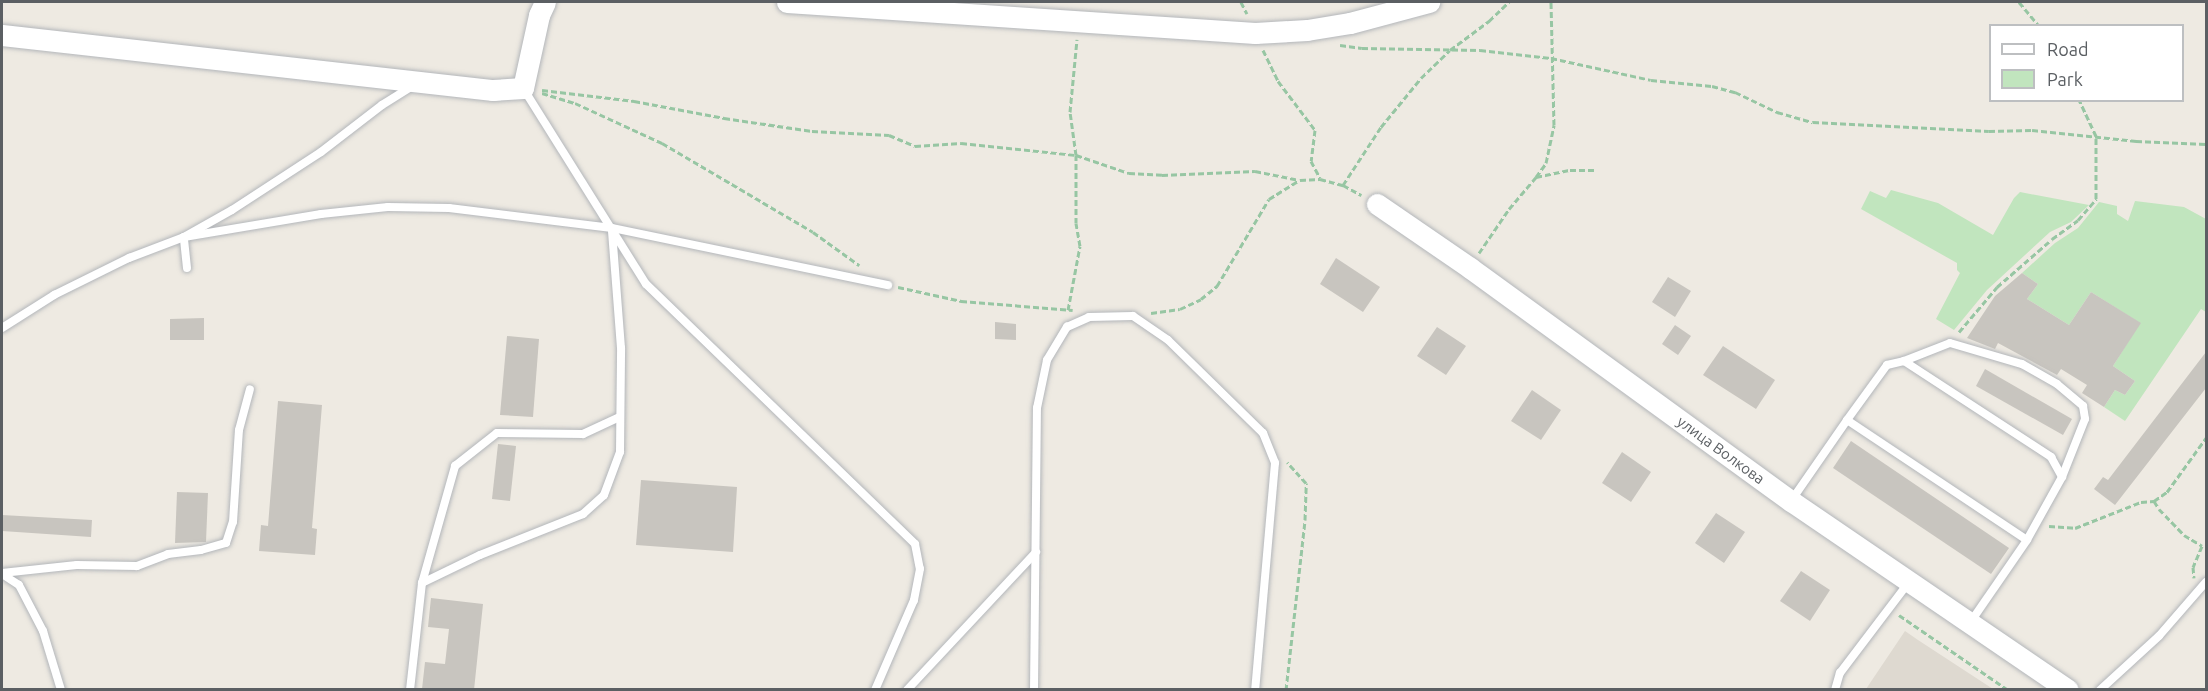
<!DOCTYPE html>
<html>
<head>
<meta charset="utf-8">
<style>
  body { margin:0 }
  #map { position:relative; width:2208px; height:691px; overflow:hidden; background:#eeeae2; font-family:Ubuntu,sans-serif }
  div>[style] { position:absolute }
  .education>* { inset:0; background:#ded9d0 }
  .green>* { inset:0; background:#c1e5be }
  .building>* { inset:0; background:#c8c5bf }
  .path>* { height:3px; margin-top:-1.5px; transform-origin:0; background:repeating-linear-gradient(90deg,#97c6a3 0 6px,transparent 0 9px) }
  .roads { filter:drop-shadow(0 0 2px #b3b6ba) drop-shadow(0 0 2px #b3b6ba) }
  .service>* { height:8px; margin:-4px; padding:0 4px; transform-origin:4px; border-radius:4px; background:#fff }
  .tertiary>* { height:21px; margin:-10.5px; padding:0 10.5px; transform-origin:10.5px; border-radius:10.5px; background:#fff }
  span { translate:-50% -50%; white-space:nowrap; text-align:center; line-height:1.15; -webkit-text-stroke:4.5px #fff; paint-order:stroke }
  .street-label { font-size:15px; color:#5b5f63 }
  .frame { position:absolute; inset:0; border:3px solid #5b5f63; pointer-events:none }
  .legend { position:absolute; left:1989px; top:24px; width:195px; height:78px; box-sizing:border-box; background:#fff; border:2px solid #bdbfc1; margin:0; padding:8px 10px; list-style:none; font-size:18px; color:#5b5f63 }
  .legend li { display:flex; align-items:center; gap:12px; height:30px }
  .legend b { width:30px; border:2px solid #bdbfc1 }
</style>
</head>
<body>
<div id="map">
  <div class="education">
    <i style="clip-path:polygon(1905px 631px,1918px 640px,1993px 689px,1866px 689px)"></i>
  </div>
  <div class="green">
    <i style="clip-path:polygon(1891px 190px,1938px 203px,1993px 235px,2014px 198px,2020px 192px,2089px 205px,2071px 222px,2050px 232px,1987px 290px,1954px 330px,1936px 319px,1960px 273px,1957px 270px,1957px 263px,1861px 209px,1870px 191px,1886px 198px)"></i>
    <i style="clip-path:polygon(2135px 201px,2184px 207px,2206px 219px,2206px 312px,2201px 309px,2125px 421px,2104px 407px,2115px 390px,2125px 395px,2135px 381px,2113px 366px,2140px 323px,2091px 292px,2069px 325px,2027px 299px,2038px 284px,2022px 273px,2055px 243px,2078px 228px,2099px 202px,2117px 206px,2117px 214px,2128px 221px)"></i>
  </div>
  <div class="building">
    <i style="clip-path:polygon(1336px 258px,1380px 287px,1363px 312px,1320px 284px)"></i>
    <i style="clip-path:polygon(2022px 273px,2038px 284px,2027px 299px,2069px 325px,2091px 292px,2141px 323px,2113px 366px,2135px 381px,2125px 395px,2115px 390px,2104px 407px,2082px 393px,2087px 385px,2061px 369px,2057px 375px,1998px 343px,1995px 349px,1967px 338px,1995px 296px)"></i>
    <i style="clip-path:polygon(1668px 277px,1691px 291px,1675px 317px,1652px 302px)"></i>
    <i style="clip-path:polygon(204px 318px,204px 340px,170px 340px,170px 319px)"></i>
    <i style="clip-path:polygon(995px 322px,1016px 324px,1016px 340px,995px 339px)"></i>
    <i style="clip-path:polygon(1675px 325px,1691px 336px,1678px 355px,1662px 344px)"></i>
    <i style="clip-path:polygon(1437px 327px,1466px 346px,1446px 375px,1417px 356px)"></i>
    <i style="clip-path:polygon(507px 336px,539px 339px,533px 417px,500px 415px)"></i>
    <i style="clip-path:polygon(1723px 346px,1775px 380px,1756px 409px,1703px 375px)"></i>
    <i style="clip-path:polygon(2206px 352px,2206px 388px,2115px 505px,2094px 489px,2103px 477px,2108px 480px)"></i>
    <i style="clip-path:polygon(1985px 369px,2072px 419px,2063px 435px,1976px 386px)"></i>
    <i style="clip-path:polygon(1532px 390px,1561px 410px,1541px 440px,1511px 421px)"></i>
    <i style="clip-path:polygon(278px 401px,322px 405px,312px 528px,317px 529px,315px 555px,259px 551px,261px 525px,268px 526px)"></i>
    <i style="clip-path:polygon(1851px 441px,2009px 548px,1991px 574px,1833px 468px)"></i>
    <i style="clip-path:polygon(498px 444px,516px 446px,510px 501px,492px 499px)"></i>
    <i style="clip-path:polygon(1622px 452px,1651px 472px,1631px 502px,1602px 483px)"></i>
    <i style="clip-path:polygon(641px 480px,737px 487px,733px 552px,636px 545px)"></i>
    <i style="clip-path:polygon(177px 492px,208px 493px,206px 542px,175px 543px)"></i>
    <i style="clip-path:polygon(1716px 513px,1745px 532px,1724px 563px,1695px 543px)"></i>
    <i style="clip-path:polygon(2px 515px,92px 520px,91px 537px,2px 531px)"></i>
    <i style="clip-path:polygon(1801px 571px,1830px 590px,1810px 621px,1780px 601px)"></i>
    <i style="clip-path:polygon(431px 598px,483px 604px,474px 690px,422px 689px,425px 662px,445px 664px,449px 629px,428px 627px)"></i>
  </div>
  <div class="path">
    <i style="left:1241px;top:2px;width:13px;rotate:63deg"></i>
    <i style="left:2019px;top:2px;width:31px;rotate:50deg"></i>
    <i style="left:1340px;top:45px;width:22px;rotate:8deg"></i>
    <i style="left:1362px;top:48px;width:118px;rotate:1deg"></i>
    <i style="left:1480px;top:50px;width:71px;rotate:6.4deg"></i>
    <i style="left:1551px;top:58px;width:102px;rotate:12.4deg"></i>
    <i style="left:1651px;top:80px;width:61px;rotate:5.6deg"></i>
    <i style="left:1712px;top:86px;width:24px;rotate:15deg"></i>
    <i style="left:1735px;top:92px;width:47px;rotate:25.5deg"></i>
    <i style="left:1777px;top:112px;width:37px;rotate:16deg"></i>
    <i style="left:1813px;top:122px;width:176px;rotate:2.9deg"></i>
    <i style="left:1989px;top:131px;width:43px;rotate:-1.3deg"></i>
    <i style="left:2032px;top:130px;width:105px;rotate:6deg"></i>
    <i style="left:2136px;top:141px;width:70px;rotate:2.5deg"></i>
    <i style="left:1263px;top:50px;width:34px;rotate:64deg"></i>
    <i style="left:1278px;top:81px;width:61px;rotate:52.9deg"></i>
    <i style="left:1315px;top:130px;width:31px;rotate:97deg"></i>
    <i style="left:1311px;top:161px;width:19px;rotate:62deg"></i>
    <i style="left:542px;top:90px;width:93px;rotate:6.8deg"></i>
    <i style="left:634px;top:101px;width:92px;rotate:10.7deg"></i>
    <i style="left:724px;top:118px;width:89px;rotate:8.4deg"></i>
    <i style="left:812px;top:131px;width:77px;rotate:3deg"></i>
    <i style="left:889px;top:135px;width:28px;rotate:23deg"></i>
    <i style="left:915px;top:146px;width:46px;rotate:-3.7deg"></i>
    <i style="left:961px;top:143px;width:116px;rotate:6deg"></i>
    <i style="left:1076px;top:155px;width:56px;rotate:18.8deg"></i>
    <i style="left:1129px;top:173px;width:33px;rotate:3deg"></i>
    <i style="left:1162px;top:175px;width:93px;rotate:-2.5deg"></i>
    <i style="left:1255px;top:171px;width:45px;rotate:11.6deg"></i>
    <i style="left:542px;top:93px;width:34px;rotate:17deg"></i>
    <i style="left:575px;top:103px;width:96px;rotate:24.7deg"></i>
    <i style="left:662px;top:143px;width:175px;rotate:30.5deg"></i>
    <i style="left:813px;top:232px;width:57px;rotate:35.7deg"></i>
    <i style="left:1536px;top:177px;width:17px;rotate:-54deg"></i>
    <i style="left:1546px;top:163px;width:39px;rotate:-78deg"></i>
    <i style="left:1554px;top:125px;width:123px;rotate:-91.4deg"></i>
    <i style="left:1343px;top:185px;width:69px;rotate:-56.8deg"></i>
    <i style="left:1381px;top:127px;width:63px;rotate:-50.8deg"></i>
    <i style="left:1421px;top:78px;width:40px;rotate:-44deg"></i>
    <i style="left:1450px;top:50px;width:49px;rotate:-36.6deg"></i>
    <i style="left:1489px;top:21px;width:28px;rotate:-44deg"></i>
    <i style="left:1479px;top:253px;width:53px;rotate:-55.7deg"></i>
    <i style="left:1509px;top:209px;width:42px;rotate:-49.8deg"></i>
    <i style="left:1536px;top:177px;width:35px;rotate:-12deg"></i>
    <i style="left:1570px;top:170px;width:27px"></i>
    <i style="left:898px;top:287px;width:65px;rotate:12.5deg"></i>
    <i style="left:961px;top:301px;width:112px;rotate:4.6deg"></i>
    <i style="left:1068px;top:310px;width:65px;rotate:-79.4deg"></i>
    <i style="left:1080px;top:246px;width:23px;rotate:-100deg"></i>
    <i style="left:1076px;top:223px;width:68px;rotate:-90deg"></i>
    <i style="left:1076px;top:155px;width:43px;rotate:-97.9deg"></i>
    <i style="left:1070px;top:112px;width:73px;rotate:-84.5deg"></i>
    <i style="left:1151px;top:313px;width:29px;rotate:-8deg"></i>
    <i style="left:1180px;top:309px;width:23px;rotate:-25deg"></i>
    <i style="left:1201px;top:299px;width:21px;rotate:-39deg"></i>
    <i style="left:1217px;top:286px;width:101px;rotate:-59.1deg"></i>
    <i style="left:1269px;top:199px;width:36px;rotate:-32deg"></i>
    <i style="left:1300px;top:180px;width:20px;rotate:-3deg"></i>
    <i style="left:1320px;top:179px;width:24px;rotate:15deg"></i>
    <i style="left:1343px;top:185px;width:21px;rotate:29deg"></i>
    <i style="left:1959px;top:332px;width:59px;rotate:-49.8deg"></i>
    <i style="left:1997px;top:287px;width:73px;rotate:-41.1deg"></i>
    <i style="left:2052px;top:239px;width:32px;rotate:-36deg"></i>
    <i style="left:2078px;top:220px;width:28px;rotate:-49deg"></i>
    <i style="left:2096px;top:199px;width:63px;rotate:-90deg"></i>
    <i style="left:2096px;top:136px;width:40px;rotate:-115deg"></i>
    <i style="left:2154px;top:501px;width:9px;rotate:58deg"></i>
    <i style="left:2159px;top:509px;width:36px;rotate:46deg"></i>
    <i style="left:2184px;top:535px;width:21px;rotate:31deg"></i>
    <i style="left:2202px;top:546px;width:23px;rotate:113deg"></i>
    <i style="left:2193px;top:567px;width:11px;rotate:85deg"></i>
    <i style="left:2049px;top:526px;width:26px;rotate:4deg"></i>
    <i style="left:2075px;top:528px;width:71px;rotate:-21.5deg"></i>
    <i style="left:2141px;top:502px;width:13px;rotate:-4deg"></i>
    <i style="left:2154px;top:501px;width:16px;rotate:-35deg"></i>
    <i style="left:2167px;top:492px;width:67px;rotate:-54.2deg"></i>
    <i style="left:1899px;top:615px;width:132px;rotate:34.5deg"></i>
    <i style="left:1286px;top:690px;width:171px;rotate:-83.6deg"></i>
    <i style="left:1305px;top:520px;width:37px;rotate:-88deg"></i>
    <i style="left:1306px;top:483px;width:28px;rotate:-132deg"></i>
  </div>
  <div class="roads">
    <div class="service">
      <i style="left:523px;top:88px;width:231px;rotate:57.9deg"></i>
      <i style="left:646px;top:284px;width:374px;rotate:44deg"></i>
      <i style="left:915px;top:544px;width:25px;rotate:79deg"></i>
      <i style="left:920px;top:569px;width:32px;rotate:101deg"></i>
      <i style="left:914px;top:600px;width:98px;rotate:113.4deg"></i>
      <i style="left:187px;top:268px;width:31px;rotate:-96deg"></i>
      <i style="left:184px;top:237px;width:139px;rotate:-9.5deg"></i>
      <i style="left:321px;top:214px;width:67px;rotate:-6deg"></i>
      <i style="left:388px;top:207px;width:61px;rotate:0.9deg"></i>
      <i style="left:449px;top:208px;width:164px;rotate:7deg"></i>
      <i style="left:612px;top:228px;width:282px;rotate:11.7deg"></i>
      <i style="left:2px;top:328px;width:62px;rotate:-32.4deg"></i>
      <i style="left:54px;top:295px;width:84px;rotate:-26.3deg"></i>
      <i style="left:129px;top:258px;width:59px;rotate:-20.9deg"></i>
      <i style="left:184px;top:237px;width:55px;rotate:-29.4deg"></i>
      <i style="left:232px;top:210px;width:106px;rotate:-33.1deg"></i>
      <i style="left:321px;top:152px;width:77px;rotate:-37.6deg"></i>
      <i style="left:382px;top:105px;width:38px;rotate:-32deg"></i>
      <i style="left:1904px;top:361px;width:49px;rotate:-21.4deg"></i>
      <i style="left:1950px;top:343px;width:75px;rotate:16.3deg"></i>
      <i style="left:2022px;top:364px;width:40px;rotate:29.7deg"></i>
      <i style="left:2057px;top:384px;width:34px;rotate:40deg"></i>
      <i style="left:2083px;top:406px;width:13px;rotate:81deg"></i>
      <i style="left:2085px;top:419px;width:62px;rotate:111.6deg"></i>
      <i style="left:1847px;top:420px;width:68px;rotate:-54deg"></i>
      <i style="left:1887px;top:365px;width:17px;rotate:-13deg"></i>
      <i style="left:1904px;top:361px;width:176px;rotate:33.1deg"></i>
      <i style="left:2051px;top:457px;width:23px;rotate:61deg"></i>
      <i style="left:2062px;top:477px;width:72px;rotate:119.1deg"></i>
      <i style="left:1791px;top:501px;width:98px;rotate:-55.3deg"></i>
      <i style="left:1847px;top:420px;width:216px;rotate:33.7deg"></i>
      <i style="left:2027px;top:540px;width:101px;rotate:124.5deg"></i>
      <i style="left:2px;top:573px;width:75px;rotate:-6.1deg"></i>
      <i style="left:77px;top:565px;width:60px;rotate:1deg"></i>
      <i style="left:137px;top:566px;width:33px;rotate:-21deg"></i>
      <i style="left:168px;top:554px;width:33px;rotate:-7deg"></i>
      <i style="left:201px;top:550px;width:26px;rotate:-16deg"></i>
      <i style="left:226px;top:543px;width:22px;rotate:-72deg"></i>
      <i style="left:233px;top:522px;width:92px;rotate:-86.3deg"></i>
      <i style="left:239px;top:430px;width:42px;rotate:-75deg"></i>
      <i style="left:2px;top:574px;width:20px;rotate:33deg"></i>
      <i style="left:19px;top:585px;width:52px;rotate:62.4deg"></i>
      <i style="left:43px;top:631px;width:62px;rotate:73deg"></i>
      <i style="left:422px;top:583px;width:64px;rotate:-25.8deg"></i>
      <i style="left:480px;top:555px;width:111px;rotate:-21.7deg"></i>
      <i style="left:583px;top:514px;width:28px;rotate:-42deg"></i>
      <i style="left:604px;top:495px;width:46px;rotate:-69.6deg"></i>
      <i style="left:620px;top:452px;width:104px;rotate:-89.4deg"></i>
      <i style="left:621px;top:348px;width:118px;rotate:-94.4deg"></i>
      <i style="left:410px;top:690px;width:108px;rotate:-83.6deg"></i>
      <i style="left:422px;top:583px;width:122px;rotate:-74.2deg"></i>
      <i style="left:455px;top:466px;width:53px;rotate:-38.2deg"></i>
      <i style="left:497px;top:433px;width:86px;rotate:0.7deg"></i>
      <i style="left:583px;top:434px;width:40px;rotate:-25deg"></i>
      <i style="left:907px;top:690px;width:189px;rotate:-46.9deg"></i>
      <i style="left:1034px;top:690px;width:282px;rotate:-89.4deg"></i>
      <i style="left:1037px;top:408px;width:49px;rotate:-78.2deg"></i>
      <i style="left:1047px;top:360px;width:39px;rotate:-59deg"></i>
      <i style="left:1067px;top:327px;width:24px;rotate:-24deg"></i>
      <i style="left:1089px;top:317px;width:44px;rotate:-1.3deg"></i>
      <i style="left:1133px;top:316px;width:42px;rotate:34.4deg"></i>
      <i style="left:1168px;top:340px;width:133px;rotate:44.4deg"></i>
      <i style="left:1263px;top:433px;width:32px;rotate:68deg"></i>
      <i style="left:1275px;top:463px;width:228px;rotate:95deg"></i>
      <i style="left:1835px;top:690px;width:18px;rotate:-74deg"></i>
      <i style="left:1840px;top:673px;width:114px;rotate:-52.8deg"></i>
      <i style="left:2100px;top:690px;width:80px;rotate:-42.5deg"></i>
      <i style="left:2159px;top:636px;width:72px;rotate:-49deg"></i>
    </div>
    <div class="tertiary">
      <i style="left:787px;top:2px;width:469px;rotate:3.8deg"></i>
      <i style="left:1255px;top:33px;width:52px;rotate:-3.3deg"></i>
      <i style="left:1307px;top:30px;width:44px;rotate:-9.2deg"></i>
      <i style="left:1350px;top:23px;width:82px;rotate:-14.9deg"></i>
      <i style="left:2px;top:35px;width:494px;rotate:6.4deg"></i>
      <i style="left:493px;top:90px;width:30px;rotate:-4deg"></i>
      <i style="left:523px;top:88px;width:75px;rotate:-77.6deg"></i>
      <i style="left:539px;top:15px;width:14px;rotate:-65deg"></i>
      <i style="left:1377px;top:204px;width:113px;rotate:34.5deg"></i>
      <i style="left:1470px;top:268px;width:397px;rotate:36deg"></i>
      <i style="left:1791px;top:501px;width:335px;rotate:34.3deg"></i>
    </div>
  </div>
  <div class="street-label">
    <span style="left:1721px;top:450px;rotate:36deg">улица Волкова</span>
  </div>
  <div class="frame"></div>
  <ul class="legend">
  <li><b style="height:8px;background:#fff"></b>Road</li>
  <li><b style="height:16px;background:#c1e5be"></b>Park</li>
  </ul>
</div>
</body>
</html>
